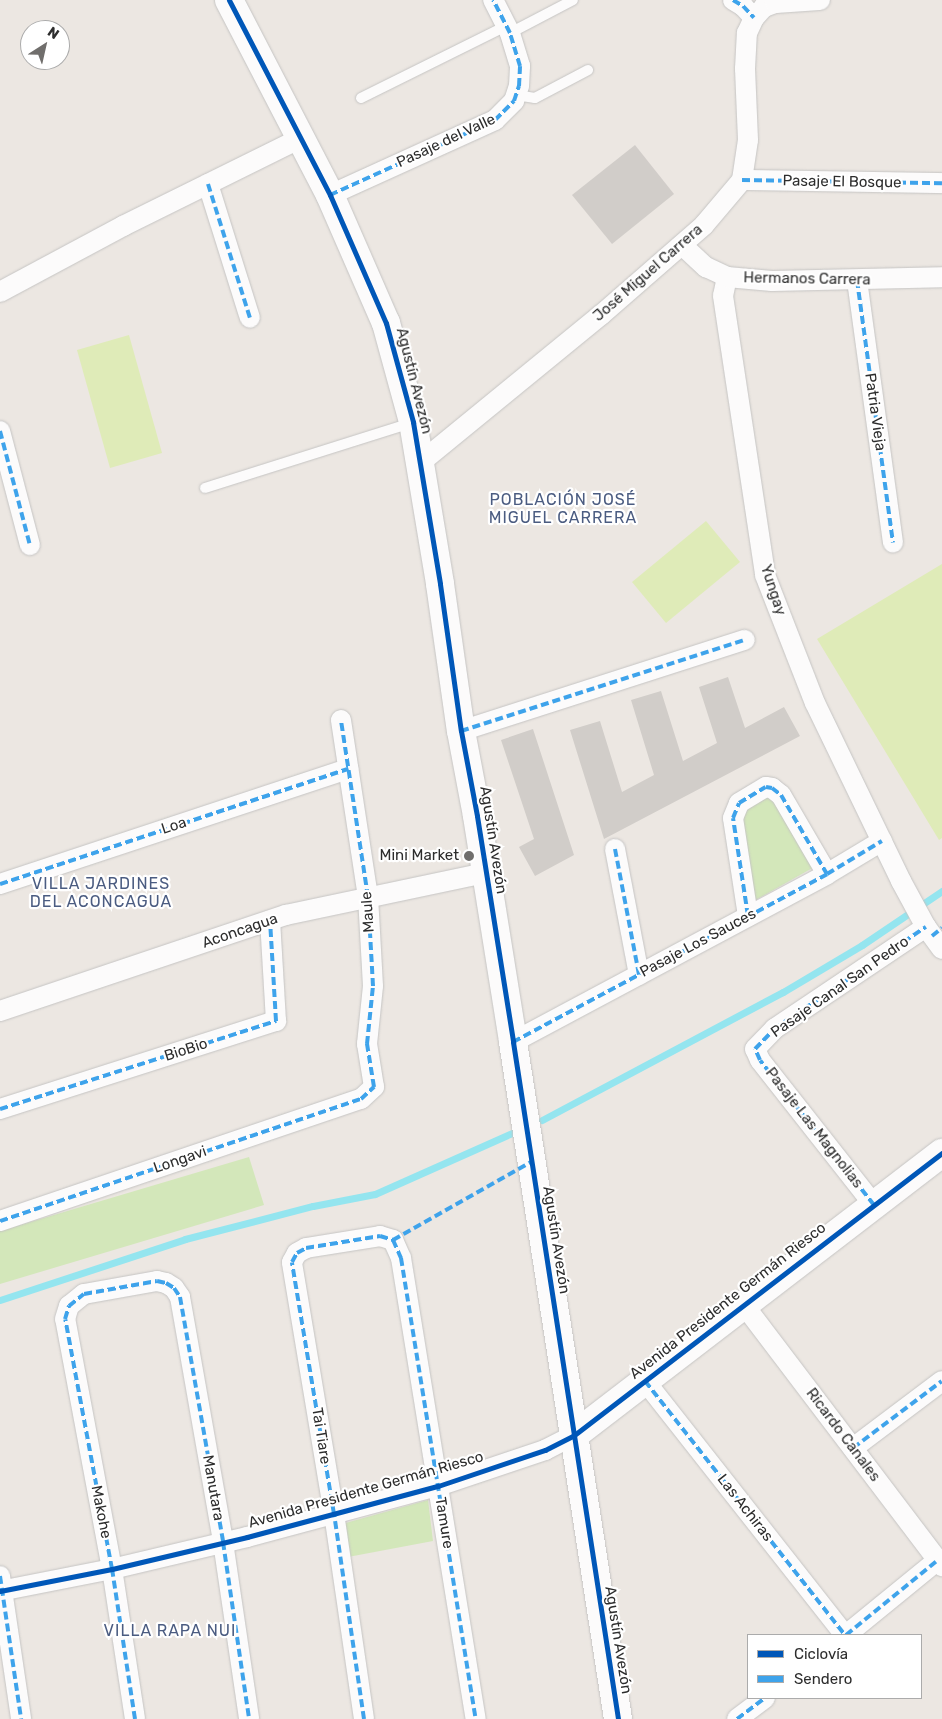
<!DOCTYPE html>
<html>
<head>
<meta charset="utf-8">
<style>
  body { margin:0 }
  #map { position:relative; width:942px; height:1719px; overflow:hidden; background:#ece7e2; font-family:Rubik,sans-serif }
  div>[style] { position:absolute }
  .green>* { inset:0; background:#d3e7ba }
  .pitch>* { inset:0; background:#dfebb8 }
  .stream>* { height:7px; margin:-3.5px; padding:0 3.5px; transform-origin:3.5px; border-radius:3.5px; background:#94e5ef }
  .building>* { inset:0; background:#d1cdc9 }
  .roads { filter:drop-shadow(0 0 1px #c5c4c3) drop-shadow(0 0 1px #c5c4c3) }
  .lane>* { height:10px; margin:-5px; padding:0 5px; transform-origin:5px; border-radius:5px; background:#fcfbfb }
  .street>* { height:20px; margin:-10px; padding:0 10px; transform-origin:10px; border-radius:10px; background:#fcfbfb }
  .secondary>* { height:28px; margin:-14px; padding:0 14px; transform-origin:14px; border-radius:14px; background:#fcfbfb }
  .quiet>* { height:4px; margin-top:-2px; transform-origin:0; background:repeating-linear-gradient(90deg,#3ea3eb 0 8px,transparent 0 12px) }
  .cycleway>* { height:5px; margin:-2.5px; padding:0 2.5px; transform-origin:2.5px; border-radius:2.5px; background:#0057b8 }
  .dots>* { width:14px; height:14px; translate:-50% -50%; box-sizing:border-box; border:2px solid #fff; border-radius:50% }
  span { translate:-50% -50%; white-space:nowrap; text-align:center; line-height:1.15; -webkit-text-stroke:4.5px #fff; paint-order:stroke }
  .street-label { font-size:15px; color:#2d2d2d }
  .poi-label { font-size:15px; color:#2d2d2d }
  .right { translate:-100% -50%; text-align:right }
  .neighbourhood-label { font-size:16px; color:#4b5c81; letter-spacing:1px }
  .legend { position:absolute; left:747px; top:1634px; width:175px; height:65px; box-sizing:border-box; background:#fff; border:1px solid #ababab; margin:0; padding:6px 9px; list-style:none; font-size:15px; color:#2d2d2d }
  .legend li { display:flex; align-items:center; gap:10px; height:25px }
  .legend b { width:25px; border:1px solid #ababab }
  .north { position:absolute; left:20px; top:20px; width:50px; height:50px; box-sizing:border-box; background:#fff; border:1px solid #ababab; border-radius:50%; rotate:35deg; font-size:14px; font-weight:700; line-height:20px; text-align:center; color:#2d2d2d }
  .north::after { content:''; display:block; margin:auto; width:18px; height:22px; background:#706e6c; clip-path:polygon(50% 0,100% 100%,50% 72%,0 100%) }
</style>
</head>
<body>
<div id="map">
  <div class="green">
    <i style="clip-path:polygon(770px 795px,816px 866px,754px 901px,740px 812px)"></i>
    <i style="clip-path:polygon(249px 1157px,264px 1205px,0 1284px,0 1231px)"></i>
    <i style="clip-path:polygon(428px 1500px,433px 1541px,348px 1557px,342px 1524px)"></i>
  </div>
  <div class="pitch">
    <i style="clip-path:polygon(129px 335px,162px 453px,110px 468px,77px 350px)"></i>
    <i style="clip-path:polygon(706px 521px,740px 562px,666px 623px,632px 582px)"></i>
    <i style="clip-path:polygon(942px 564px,942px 838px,939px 840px,817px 639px)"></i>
  </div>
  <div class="stream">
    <i style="left:542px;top:1120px;width:273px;rotate:-28deg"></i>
    <i style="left:783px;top:992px;width:92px;rotate:-30.7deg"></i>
    <i style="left:862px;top:945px;width:97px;rotate:-34deg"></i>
    <i style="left:0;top:1300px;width:195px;rotate:-18.2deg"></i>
    <i style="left:185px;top:1239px;width:132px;rotate:-14.5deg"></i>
    <i style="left:313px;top:1206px;width:63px;rotate:-11deg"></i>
    <i style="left:375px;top:1194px;width:152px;rotate:-24deg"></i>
  </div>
  <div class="building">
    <i style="clip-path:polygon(635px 145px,674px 194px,612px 244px,572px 195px)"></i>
    <i style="clip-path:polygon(728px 677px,745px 728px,784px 707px,800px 736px,604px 839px,570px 730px,600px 721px,622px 792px,654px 775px,631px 700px,661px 691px,683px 761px,717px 743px,699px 687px)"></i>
    <i style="clip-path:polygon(533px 729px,574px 855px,535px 876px,519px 847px,534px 839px,501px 740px)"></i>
  </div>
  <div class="roads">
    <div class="lane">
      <i style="left:510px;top:33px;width:71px;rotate:-27.6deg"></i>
      <i style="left:516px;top:95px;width:19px;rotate:9deg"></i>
      <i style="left:535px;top:98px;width:60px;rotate:-27.8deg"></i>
      <i style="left:361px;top:98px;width:162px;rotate:-26.4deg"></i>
      <i style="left:205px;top:488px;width:216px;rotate:-17.5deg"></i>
    </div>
    <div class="street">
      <i style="left:733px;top:0;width:12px;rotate:31deg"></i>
      <i style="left:743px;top:6px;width:16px;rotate:47deg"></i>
      <i style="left:742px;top:180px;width:200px;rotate:0.9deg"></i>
      <i style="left:208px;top:184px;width:140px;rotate:72.6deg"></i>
      <i style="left:330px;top:195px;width:181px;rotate:-24.4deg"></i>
      <i style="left:495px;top:120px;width:27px;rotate:-45deg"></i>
      <i style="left:514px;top:101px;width:16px;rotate:-72deg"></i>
      <i style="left:519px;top:86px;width:20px;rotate:-87deg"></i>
      <i style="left:520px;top:66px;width:34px;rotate:-107deg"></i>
      <i style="left:510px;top:33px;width:37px;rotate:-117deg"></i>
      <i style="left:682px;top:245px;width:33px;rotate:43deg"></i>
      <i style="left:706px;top:267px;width:23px;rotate:25deg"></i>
      <i style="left:727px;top:277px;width:45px;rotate:5.1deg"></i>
      <i style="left:772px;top:281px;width:170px;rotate:-1.3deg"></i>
      <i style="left:727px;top:277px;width:19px;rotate:102deg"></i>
      <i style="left:723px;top:296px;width:282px;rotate:81.4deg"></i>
      <i style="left:765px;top:575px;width:137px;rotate:68.7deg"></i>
      <i style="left:815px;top:703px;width:198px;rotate:64.2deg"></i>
      <i style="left:901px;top:881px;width:52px;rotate:61.5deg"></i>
      <i style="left:926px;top:927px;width:27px;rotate:54deg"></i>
      <i style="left:857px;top:280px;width:265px;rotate:82.2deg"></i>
      <i style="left:0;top:292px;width:140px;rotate:-28.2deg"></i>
      <i style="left:123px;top:226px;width:196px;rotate:-26.3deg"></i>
      <i style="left:0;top:431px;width:118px;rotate:75.3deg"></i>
      <i style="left:420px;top:463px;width:234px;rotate:-39.3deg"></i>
      <i style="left:601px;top:315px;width:137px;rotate:-41.1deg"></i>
      <i style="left:704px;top:225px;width:59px;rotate:-49.8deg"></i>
      <i style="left:742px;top:180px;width:40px;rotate:-81.5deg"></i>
      <i style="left:748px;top:140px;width:71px;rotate:-92.4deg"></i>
      <i style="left:745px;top:69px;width:36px;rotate:-87deg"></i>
      <i style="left:747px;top:33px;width:17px;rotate:-65deg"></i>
      <i style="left:754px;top:18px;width:15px;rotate:-48deg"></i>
      <i style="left:764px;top:7px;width:12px;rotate:-20deg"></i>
      <i style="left:775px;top:3px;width:45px;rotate:-3.8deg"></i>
      <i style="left:461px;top:731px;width:298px;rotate:-17.8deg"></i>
      <i style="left:615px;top:849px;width:128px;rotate:79.2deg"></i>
      <i style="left:0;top:884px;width:367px;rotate:-18.3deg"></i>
      <i style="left:748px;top:916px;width:99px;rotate:-98.7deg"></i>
      <i style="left:733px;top:818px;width:16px;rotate:-68deg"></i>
      <i style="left:739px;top:803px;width:31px;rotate:-31deg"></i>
      <i style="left:766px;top:787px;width:6px;rotate:9deg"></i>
      <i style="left:772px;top:788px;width:11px;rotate:38deg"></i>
      <i style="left:781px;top:795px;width:91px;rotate:59.8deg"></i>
      <i style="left:0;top:1011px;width:302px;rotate:-18.6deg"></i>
      <i style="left:286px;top:915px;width:203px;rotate:-11.9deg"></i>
      <i style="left:513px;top:1042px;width:356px;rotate:-28.1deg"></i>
      <i style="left:827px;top:874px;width:64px;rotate:-31deg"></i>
      <i style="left:0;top:1109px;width:290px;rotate:-17.7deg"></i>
      <i style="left:276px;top:1021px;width:100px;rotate:-93.4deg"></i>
      <i style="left:874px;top:1205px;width:184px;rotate:-128.2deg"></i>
      <i style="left:760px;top:1060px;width:12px;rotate:-114deg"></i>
      <i style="left:755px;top:1049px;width:28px;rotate:-46deg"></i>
      <i style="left:774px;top:1029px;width:183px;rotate:-33.9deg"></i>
      <i style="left:0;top:1221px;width:381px;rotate:-18.7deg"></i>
      <i style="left:361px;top:1099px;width:18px;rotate:-43deg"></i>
      <i style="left:374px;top:1087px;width:44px;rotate:-99.2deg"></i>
      <i style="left:367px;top:1044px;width:58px;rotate:-84.1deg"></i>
      <i style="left:373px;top:986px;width:89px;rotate:-93.2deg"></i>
      <i style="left:368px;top:897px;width:179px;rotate:-98.7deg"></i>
      <i style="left:744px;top:1305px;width:328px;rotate:52.8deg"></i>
      <i style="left:645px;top:1381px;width:323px;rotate:51.8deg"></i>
      <i style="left:853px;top:1448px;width:111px;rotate:-37deg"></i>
      <i style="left:0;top:1576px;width:145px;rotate:81.6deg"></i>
      <i style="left:0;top:1591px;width:114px;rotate:-11.1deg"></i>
      <i style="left:112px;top:1569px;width:139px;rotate:-13.3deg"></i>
      <i style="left:247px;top:1537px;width:198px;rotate:-15deg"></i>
      <i style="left:438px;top:1486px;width:113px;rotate:-18.6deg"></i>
      <i style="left:545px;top:1450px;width:31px;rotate:-27deg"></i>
      <i style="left:846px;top:1635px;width:119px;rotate:-39.2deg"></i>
      <i style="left:135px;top:1719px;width:152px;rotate:-98.7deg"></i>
      <i style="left:112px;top:1569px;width:254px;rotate:-100.6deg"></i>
      <i style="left:65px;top:1319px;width:14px;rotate:-73deg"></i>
      <i style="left:69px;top:1306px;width:19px;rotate:-39deg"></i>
      <i style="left:84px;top:1294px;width:74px;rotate:-10.1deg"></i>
      <i style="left:157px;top:1281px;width:9px;rotate:13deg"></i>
      <i style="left:166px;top:1283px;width:9px;rotate:32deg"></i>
      <i style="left:174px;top:1288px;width:11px;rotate:56deg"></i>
      <i style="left:180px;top:1297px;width:249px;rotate:80deg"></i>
      <i style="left:223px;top:1542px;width:179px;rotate:81.6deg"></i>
      <i style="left:364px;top:1719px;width:207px;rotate:-98.3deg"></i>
      <i style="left:334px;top:1514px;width:255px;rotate:-99.5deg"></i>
      <i style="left:292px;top:1262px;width:10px;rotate:-61deg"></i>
      <i style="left:297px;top:1253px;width:10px;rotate:-29deg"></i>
      <i style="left:306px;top:1248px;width:75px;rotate:-9.2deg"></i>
      <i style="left:380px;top:1236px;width:14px;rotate:17deg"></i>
      <i style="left:393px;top:1240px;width:20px;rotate:66deg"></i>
      <i style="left:401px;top:1258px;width:467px;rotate:80.8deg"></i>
      <i style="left:737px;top:1719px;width:35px;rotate:-37deg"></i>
    </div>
    <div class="secondary">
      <i style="left:229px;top:0;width:220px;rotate:62.6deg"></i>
      <i style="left:330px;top:195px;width:140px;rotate:66.4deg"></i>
      <i style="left:386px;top:323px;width:103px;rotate:74.7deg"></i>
      <i style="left:413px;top:422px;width:164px;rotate:80.5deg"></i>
      <i style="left:440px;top:584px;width:148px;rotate:81.9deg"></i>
      <i style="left:461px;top:731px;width:86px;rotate:79.3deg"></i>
      <i style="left:477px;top:816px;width:229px;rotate:80.9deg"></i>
      <i style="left:513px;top:1042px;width:685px;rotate:81.18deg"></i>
      <i style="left:573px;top:1436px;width:465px;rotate:-37.5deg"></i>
    </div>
  </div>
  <div class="quiet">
    <i style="left:733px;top:0;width:12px;rotate:31deg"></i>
    <i style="left:743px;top:6px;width:16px;rotate:47deg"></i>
    <i style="left:742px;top:180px;width:200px;rotate:0.9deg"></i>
    <i style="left:208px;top:184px;width:140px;rotate:72.6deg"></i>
    <i style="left:330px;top:195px;width:181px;rotate:-24.4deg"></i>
    <i style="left:495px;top:120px;width:27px;rotate:-45deg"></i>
    <i style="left:514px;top:101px;width:16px;rotate:-72deg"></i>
    <i style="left:519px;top:86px;width:20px;rotate:-87deg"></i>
    <i style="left:520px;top:66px;width:34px;rotate:-107deg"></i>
    <i style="left:510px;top:33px;width:37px;rotate:-117deg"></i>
    <i style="left:857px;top:280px;width:265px;rotate:82.2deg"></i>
    <i style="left:0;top:431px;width:118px;rotate:75.3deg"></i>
    <i style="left:461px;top:731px;width:298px;rotate:-17.8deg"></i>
    <i style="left:615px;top:849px;width:128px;rotate:79.2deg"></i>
    <i style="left:0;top:884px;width:367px;rotate:-18.3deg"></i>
    <i style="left:748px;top:916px;width:99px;rotate:-98.7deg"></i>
    <i style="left:733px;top:818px;width:16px;rotate:-68deg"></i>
    <i style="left:739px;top:803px;width:31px;rotate:-31deg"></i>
    <i style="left:766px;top:787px;width:6px;rotate:9deg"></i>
    <i style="left:772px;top:788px;width:11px;rotate:38deg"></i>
    <i style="left:781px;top:795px;width:91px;rotate:59.8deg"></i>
    <i style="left:932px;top:936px;width:13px;rotate:-39deg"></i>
    <i style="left:513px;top:1042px;width:356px;rotate:-28.1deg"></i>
    <i style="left:827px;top:874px;width:64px;rotate:-31deg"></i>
    <i style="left:0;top:1109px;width:290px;rotate:-17.7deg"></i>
    <i style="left:276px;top:1021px;width:100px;rotate:-93.4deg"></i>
    <i style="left:874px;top:1205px;width:184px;rotate:-128.2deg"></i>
    <i style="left:760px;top:1060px;width:12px;rotate:-114deg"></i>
    <i style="left:755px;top:1049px;width:28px;rotate:-46deg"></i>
    <i style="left:774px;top:1029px;width:183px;rotate:-33.9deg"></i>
    <i style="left:0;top:1221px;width:381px;rotate:-18.7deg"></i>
    <i style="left:361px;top:1099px;width:18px;rotate:-43deg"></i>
    <i style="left:374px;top:1087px;width:44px;rotate:-99.2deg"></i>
    <i style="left:367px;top:1044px;width:58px;rotate:-84.1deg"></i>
    <i style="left:373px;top:986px;width:89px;rotate:-93.2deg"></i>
    <i style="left:368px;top:897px;width:179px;rotate:-98.7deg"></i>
    <i style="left:393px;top:1240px;width:159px;rotate:-29.5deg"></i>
    <i style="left:645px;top:1381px;width:323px;rotate:51.8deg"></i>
    <i style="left:853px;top:1448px;width:111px;rotate:-37deg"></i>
    <i style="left:0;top:1576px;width:145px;rotate:81.6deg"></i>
    <i style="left:846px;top:1635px;width:119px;rotate:-39.2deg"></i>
    <i style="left:135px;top:1719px;width:152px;rotate:-98.7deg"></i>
    <i style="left:112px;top:1569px;width:254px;rotate:-100.6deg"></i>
    <i style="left:65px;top:1319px;width:14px;rotate:-73deg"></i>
    <i style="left:69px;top:1306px;width:19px;rotate:-39deg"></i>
    <i style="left:84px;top:1294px;width:74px;rotate:-10.1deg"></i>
    <i style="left:157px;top:1281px;width:9px;rotate:13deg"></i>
    <i style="left:166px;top:1283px;width:9px;rotate:32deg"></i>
    <i style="left:174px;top:1288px;width:11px;rotate:56deg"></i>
    <i style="left:180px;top:1297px;width:249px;rotate:80deg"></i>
    <i style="left:223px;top:1542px;width:179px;rotate:81.6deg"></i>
    <i style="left:364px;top:1719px;width:207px;rotate:-98.3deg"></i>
    <i style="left:334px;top:1514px;width:255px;rotate:-99.5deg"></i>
    <i style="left:292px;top:1262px;width:10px;rotate:-61deg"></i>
    <i style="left:297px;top:1253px;width:10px;rotate:-29deg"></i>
    <i style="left:306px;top:1248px;width:75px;rotate:-9.2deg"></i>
    <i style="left:380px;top:1236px;width:14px;rotate:17deg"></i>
    <i style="left:393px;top:1240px;width:20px;rotate:66deg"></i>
    <i style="left:401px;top:1258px;width:467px;rotate:80.8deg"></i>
    <i style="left:737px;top:1719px;width:35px;rotate:-37deg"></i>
  </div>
  <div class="cycleway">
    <i style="left:229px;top:0;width:220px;rotate:62.6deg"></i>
    <i style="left:330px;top:195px;width:140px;rotate:66.4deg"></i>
    <i style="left:386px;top:323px;width:103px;rotate:74.7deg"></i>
    <i style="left:413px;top:422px;width:164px;rotate:80.5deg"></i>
    <i style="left:440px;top:584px;width:148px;rotate:81.9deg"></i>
    <i style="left:461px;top:731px;width:86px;rotate:79.3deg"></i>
    <i style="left:477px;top:816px;width:229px;rotate:80.9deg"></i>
    <i style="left:513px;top:1042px;width:685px;rotate:81.18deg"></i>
    <i style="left:0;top:1591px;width:114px;rotate:-11.1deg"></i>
    <i style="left:112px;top:1569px;width:139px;rotate:-13.3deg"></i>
    <i style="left:247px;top:1537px;width:198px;rotate:-15deg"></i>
    <i style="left:438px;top:1486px;width:113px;rotate:-18.6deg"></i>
    <i style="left:545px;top:1450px;width:31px;rotate:-27deg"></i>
    <i style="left:573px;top:1436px;width:465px;rotate:-37.5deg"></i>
  </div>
  <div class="dots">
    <i style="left:469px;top:856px;background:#706e6c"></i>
  </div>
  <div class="street-label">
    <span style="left:446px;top:141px;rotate:-25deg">Pasaje del Valle</span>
    <span style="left:842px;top:182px;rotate:1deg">Pasaje El Bosque</span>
    <span style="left:648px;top:273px;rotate:-41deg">José Miguel Carrera</span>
    <span style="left:807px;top:279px;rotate:1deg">Hermanos Carrera</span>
    <span style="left:414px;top:381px;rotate:76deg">Agustín Avezón</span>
    <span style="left:875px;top:412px;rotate:82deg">Patria Vieja</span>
    <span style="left:773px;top:590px;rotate:72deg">Yungay</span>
    <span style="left:174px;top:826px;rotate:-18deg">Loa</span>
    <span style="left:493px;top:840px;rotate:81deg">Agustín Avezón</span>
    <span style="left:368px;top:912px;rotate:-94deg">Maule</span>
    <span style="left:240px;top:931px;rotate:-19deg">Aconcagua</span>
    <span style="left:698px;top:943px;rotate:-28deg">Pasaje Los Sauces</span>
    <span style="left:840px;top:987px;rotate:-35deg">Pasaje Canal San Pedro</span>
    <span style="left:186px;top:1050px;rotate:-18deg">BioBio</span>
    <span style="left:814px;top:1128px;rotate:52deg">Pasaje Las Magnolias</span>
    <span style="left:180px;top:1160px;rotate:-19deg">Longavi</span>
    <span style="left:556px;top:1240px;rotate:81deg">Agustín Avezón</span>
    <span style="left:728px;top:1301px;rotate:-38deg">Avenida Presidente Germán Riesco</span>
    <span style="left:843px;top:1435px;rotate:53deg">Ricardo Canales</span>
    <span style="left:321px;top:1436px;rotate:81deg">Tai Tiare</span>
    <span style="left:213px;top:1488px;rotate:80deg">Manutara</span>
    <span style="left:366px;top:1490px;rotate:-16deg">Avenida Presidente Germán Riesco</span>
    <span style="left:745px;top:1508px;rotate:52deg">Las Achiras</span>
    <span style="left:101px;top:1512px;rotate:79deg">Makohe</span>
    <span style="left:444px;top:1523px;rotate:81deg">Tamure</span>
    <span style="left:618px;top:1640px;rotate:81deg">Agustín Avezón</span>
  </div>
  <div class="poi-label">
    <span class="right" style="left:459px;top:856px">Mini Market</span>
  </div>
  <div class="neighbourhood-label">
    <span style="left:563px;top:509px">POBLACIÓN JOSÉ<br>MIGUEL CARRERA</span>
    <span style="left:101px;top:893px">VILLA JARDINES<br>DEL ACONCAGUA</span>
    <span style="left:170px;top:1631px">VILLA RAPA NUI</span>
  </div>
  <ul class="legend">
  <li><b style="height:6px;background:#0057b8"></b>Ciclovía</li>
  <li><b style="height:6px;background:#3ea3eb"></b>Sendero</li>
  </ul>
  <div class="north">N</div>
</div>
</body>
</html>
